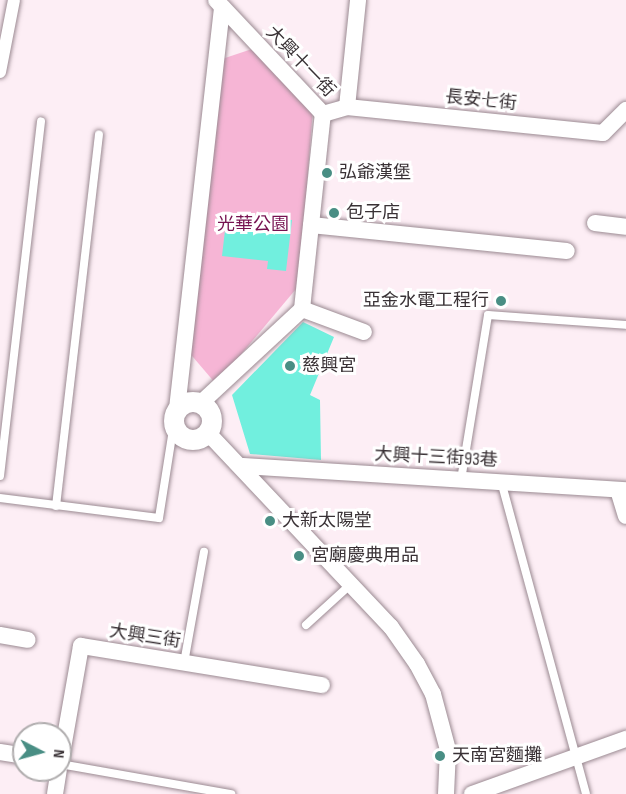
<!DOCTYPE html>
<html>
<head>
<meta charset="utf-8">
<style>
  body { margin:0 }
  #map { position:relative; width:626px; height:794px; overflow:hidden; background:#fdeef5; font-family:"Sofia Sans Condensed","Noto Sans TC",sans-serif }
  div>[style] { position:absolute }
  .green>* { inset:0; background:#f6b5d5 }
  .building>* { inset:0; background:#71efde }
  .roads { filter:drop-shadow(0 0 2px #9b8a92) drop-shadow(0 0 2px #9b8a92) }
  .service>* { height:8px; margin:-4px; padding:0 4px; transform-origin:4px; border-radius:4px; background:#fff }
  .pedestrian>* { height:12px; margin:-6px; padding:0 6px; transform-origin:6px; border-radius:6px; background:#fff }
  .minor>* { height:16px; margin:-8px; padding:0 8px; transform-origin:8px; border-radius:8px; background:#fff }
  .tertiary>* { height:20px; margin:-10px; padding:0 10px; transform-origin:10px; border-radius:10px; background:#fff }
  .tertiary>.ring { margin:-10px; padding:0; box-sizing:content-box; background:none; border:20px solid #fff; border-radius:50% }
  .dots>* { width:16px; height:16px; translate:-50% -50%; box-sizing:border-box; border:3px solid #fff; border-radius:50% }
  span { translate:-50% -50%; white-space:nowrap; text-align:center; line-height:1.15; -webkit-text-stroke:6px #fff; paint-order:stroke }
  .street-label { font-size:18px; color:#393135 }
  .poi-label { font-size:18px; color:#393135 }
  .left { translate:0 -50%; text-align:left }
  .right { translate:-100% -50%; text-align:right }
  .park-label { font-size:18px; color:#761251 }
  .north { position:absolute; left:12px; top:722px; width:60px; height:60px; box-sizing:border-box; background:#fff; border:2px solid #b0adae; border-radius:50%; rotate:96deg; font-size:16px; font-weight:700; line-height:24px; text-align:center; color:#393135 }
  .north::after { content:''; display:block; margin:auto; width:21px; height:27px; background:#498e84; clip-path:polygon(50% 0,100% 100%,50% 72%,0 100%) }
</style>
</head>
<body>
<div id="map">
  <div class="green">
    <i style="clip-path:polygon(252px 49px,313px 107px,304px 226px,296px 289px,216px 384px,187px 350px,222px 59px)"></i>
  </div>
  <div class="building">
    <i style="clip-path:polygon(227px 213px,292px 220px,286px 271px,267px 269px,268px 261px,222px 256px)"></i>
    <i style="clip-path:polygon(303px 322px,334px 337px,310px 395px,320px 400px,321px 460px,250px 454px,232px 395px)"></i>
  </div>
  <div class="roads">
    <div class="service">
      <i style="left:0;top:476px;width:357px;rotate:-83.4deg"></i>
      <i style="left:461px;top:480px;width:167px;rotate:-80.7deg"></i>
      <i style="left:488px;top:315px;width:138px;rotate:4.1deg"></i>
      <i style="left:501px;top:481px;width:324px;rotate:74.8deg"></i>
      <i style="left:0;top:498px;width:160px;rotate:7.2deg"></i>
      <i style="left:159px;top:518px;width:96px;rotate:-81deg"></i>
      <i style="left:56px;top:506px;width:374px;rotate:-83.4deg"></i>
      <i style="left:306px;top:625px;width:59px;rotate:-42.3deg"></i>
      <i style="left:184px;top:663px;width:113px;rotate:-79.8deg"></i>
      <i style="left:60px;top:764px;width:174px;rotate:10deg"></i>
    </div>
    <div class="pedestrian">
      <i style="left:0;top:72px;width:73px;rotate:-79deg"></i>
    </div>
    <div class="minor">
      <i style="left:347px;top:107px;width:108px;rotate:-84.1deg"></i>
      <i style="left:323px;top:114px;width:25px;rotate:-16deg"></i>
      <i style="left:347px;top:107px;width:257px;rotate:5.8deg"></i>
      <i style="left:603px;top:133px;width:33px;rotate:-45deg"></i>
      <i style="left:595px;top:223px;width:31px;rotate:7deg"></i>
      <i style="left:311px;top:225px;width:257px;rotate:5.8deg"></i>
      <i style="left:302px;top:309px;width:66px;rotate:20.4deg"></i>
      <i style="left:201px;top:403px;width:138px;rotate:-42.9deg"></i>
      <i style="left:302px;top:309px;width:196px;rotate:-83.9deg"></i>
      <i style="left:323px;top:114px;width:156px;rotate:-133.2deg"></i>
      <i style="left:177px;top:409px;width:404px;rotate:-83.6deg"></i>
      <i style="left:208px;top:433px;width:267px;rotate:46.7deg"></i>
      <i style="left:391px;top:627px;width:45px;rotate:54.9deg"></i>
      <i style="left:417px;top:664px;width:34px;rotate:62deg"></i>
      <i style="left:433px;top:694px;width:58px;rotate:75deg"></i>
      <i style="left:448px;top:750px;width:44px;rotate:92.6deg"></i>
      <i style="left:243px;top:466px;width:384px;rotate:3.6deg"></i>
      <i style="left:618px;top:490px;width:27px;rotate:73deg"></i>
      <i style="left:0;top:635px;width:28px;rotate:10deg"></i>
      <i style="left:0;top:752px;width:24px;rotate:9deg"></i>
      <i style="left:60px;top:765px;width:121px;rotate:-80deg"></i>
      <i style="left:81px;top:646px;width:244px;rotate:9.2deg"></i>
      <i style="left:55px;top:794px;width:24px;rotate:-81deg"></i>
      <i style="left:472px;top:794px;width:164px;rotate:-19.7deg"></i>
    </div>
    <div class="tertiary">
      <i class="ring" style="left:174px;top:402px;width:18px;height:18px"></i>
    </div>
  </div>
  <div class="dots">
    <i style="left:327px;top:173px;background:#498e84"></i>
    <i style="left:334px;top:213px;background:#498e84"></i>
    <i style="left:501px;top:301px;background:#498e84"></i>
    <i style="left:290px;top:366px;background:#498e84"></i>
    <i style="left:270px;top:521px;background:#498e84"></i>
    <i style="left:299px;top:556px;background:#498e84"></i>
    <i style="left:440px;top:756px;background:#498e84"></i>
  </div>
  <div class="street-label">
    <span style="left:300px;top:62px;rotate:46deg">大興十一街</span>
    <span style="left:481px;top:101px;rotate:6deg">長安七街</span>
    <span style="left:436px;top:458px;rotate:3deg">大興十三街93巷</span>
    <span style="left:145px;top:637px;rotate:9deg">大興三街</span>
  </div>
  <div class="poi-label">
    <span class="left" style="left:339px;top:173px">弘爺漢堡</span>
    <span class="left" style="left:346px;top:213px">包子店</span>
    <span class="right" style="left:489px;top:301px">亞金水電工程行</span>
    <span class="left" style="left:302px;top:366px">慈興宮</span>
    <span class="left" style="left:282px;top:521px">大新太陽堂</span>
    <span class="left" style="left:311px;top:556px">宮廟慶典用品</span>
    <span class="left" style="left:452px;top:756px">天南宮麵攤</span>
  </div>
  <div class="park-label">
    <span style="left:253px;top:225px">光華公園</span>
  </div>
  <div class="north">N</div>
</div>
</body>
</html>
